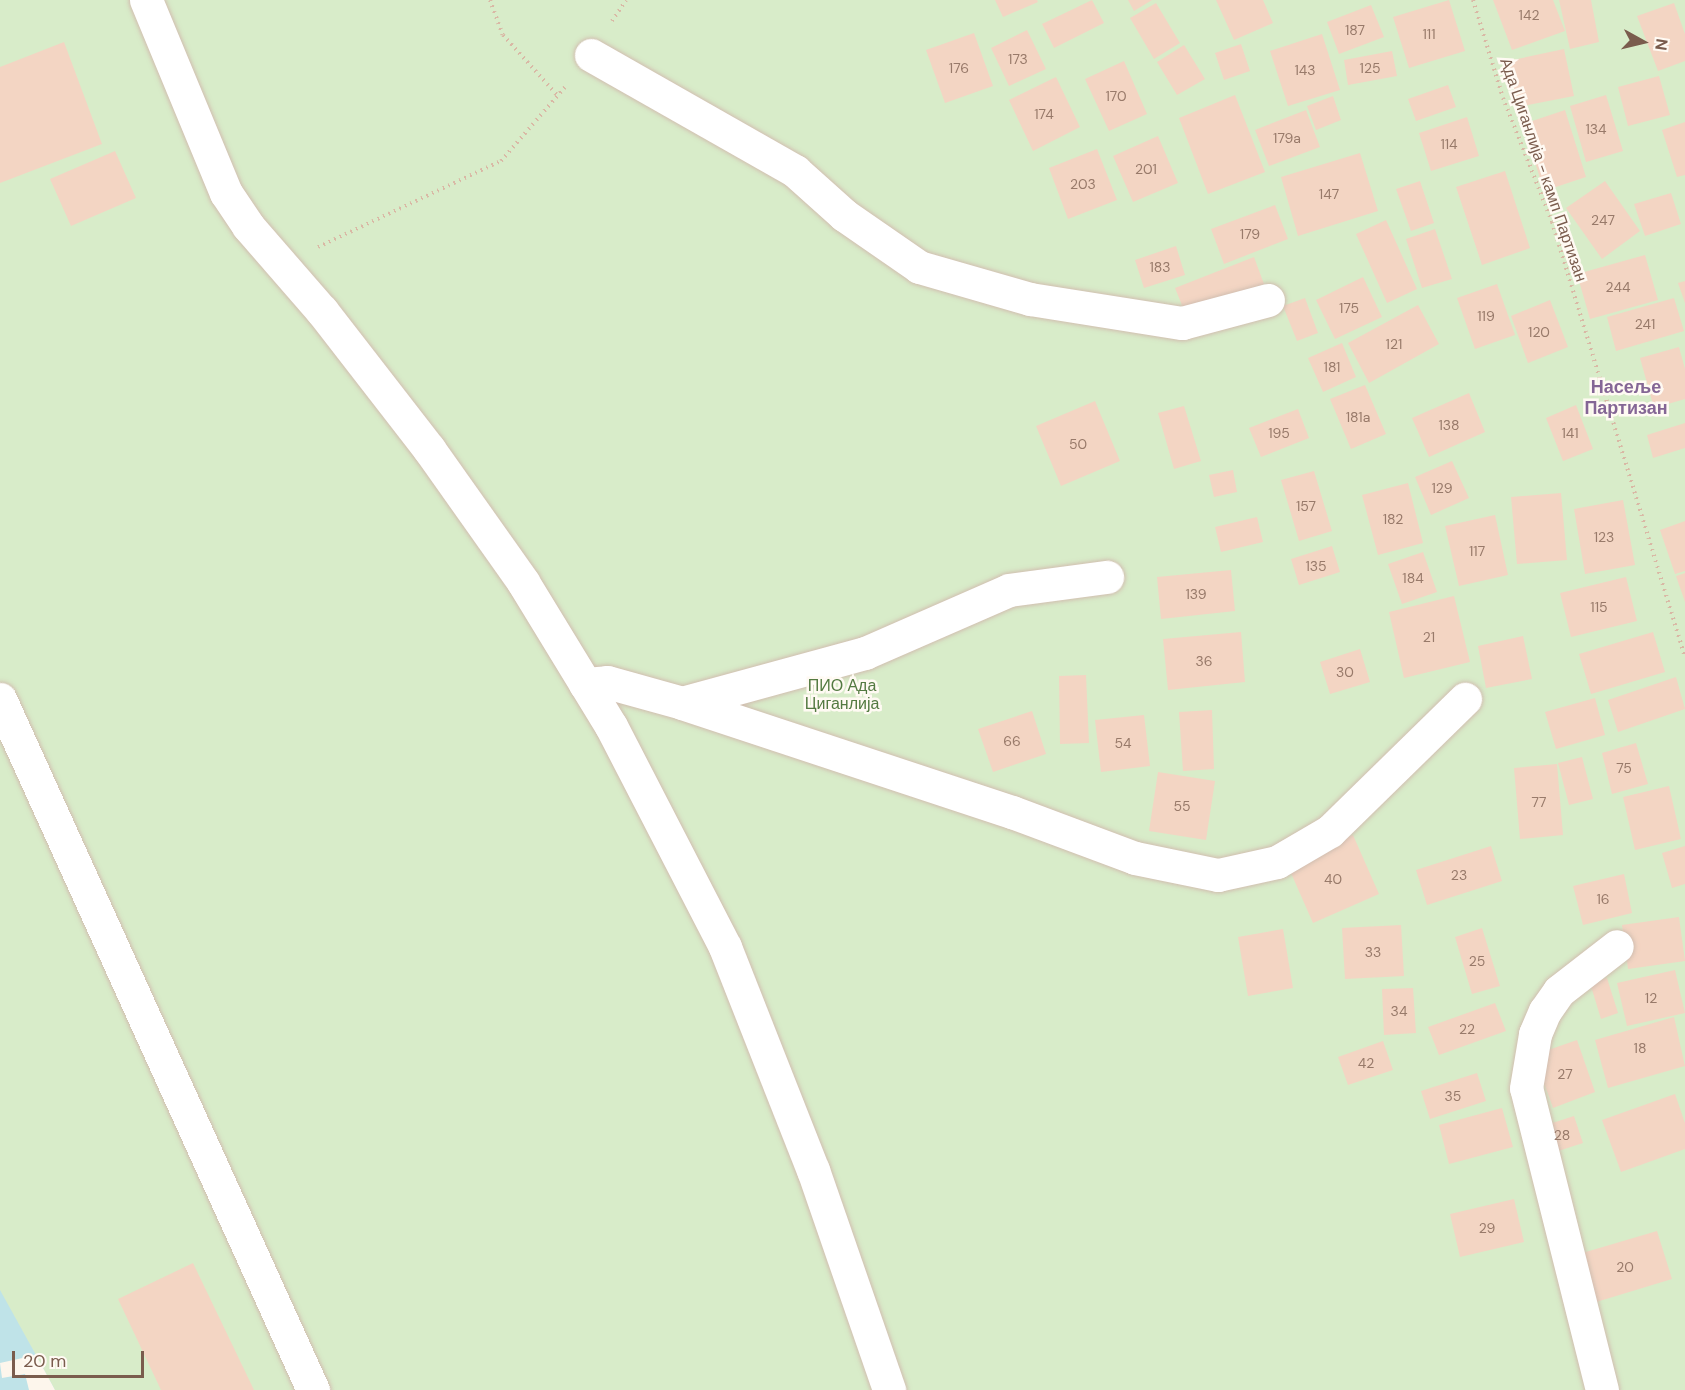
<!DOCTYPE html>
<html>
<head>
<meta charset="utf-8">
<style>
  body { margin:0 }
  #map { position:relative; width:1685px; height:1390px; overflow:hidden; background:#fdf6ec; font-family:"DM Sans",sans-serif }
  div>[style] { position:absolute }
  .green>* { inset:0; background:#d8ecc9 }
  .water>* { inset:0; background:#bfe3e8 }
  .pier>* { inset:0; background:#fdf6ec }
  .building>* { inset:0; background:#f3d5c3 }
  .path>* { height:4px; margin-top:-2px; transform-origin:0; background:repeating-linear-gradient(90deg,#d9b8a5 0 1.5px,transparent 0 6px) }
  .roads { filter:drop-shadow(0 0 2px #d1beb0) drop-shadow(0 0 2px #d1beb0) }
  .minor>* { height:33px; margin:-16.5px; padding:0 16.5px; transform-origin:16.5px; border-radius:16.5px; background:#fff }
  span { translate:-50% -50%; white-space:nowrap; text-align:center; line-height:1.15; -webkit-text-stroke:5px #fffaf3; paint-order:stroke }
  .number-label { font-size:14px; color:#987a6a }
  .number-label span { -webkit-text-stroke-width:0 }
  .street-label { font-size:16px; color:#7a5c4d }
  .park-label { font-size:16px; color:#537a41 }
  .neighbourhood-label { font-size:18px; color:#846695; font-weight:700 }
  .north { position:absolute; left:1613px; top:12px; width:60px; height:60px; -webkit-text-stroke:4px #fffaf3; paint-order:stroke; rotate:98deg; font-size:16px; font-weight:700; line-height:24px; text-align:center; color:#7a5c4d }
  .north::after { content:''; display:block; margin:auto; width:21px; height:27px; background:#7a5c4d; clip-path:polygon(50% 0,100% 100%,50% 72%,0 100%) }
  .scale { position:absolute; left:12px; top:1351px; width:132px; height:27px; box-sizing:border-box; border:3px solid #7a5c4d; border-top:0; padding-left:8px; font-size:18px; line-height:21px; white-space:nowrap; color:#7a5c4d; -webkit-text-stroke:4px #fffaf3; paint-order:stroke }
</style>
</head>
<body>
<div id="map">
  <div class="green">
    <i style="clip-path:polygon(0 0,1685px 0,1685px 1390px,0 1390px)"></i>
  </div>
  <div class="water">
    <i style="clip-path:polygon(0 1290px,36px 1355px,55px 1390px,0 1390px)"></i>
  </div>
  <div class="pier">
    <i style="clip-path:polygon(36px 1355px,55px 1390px,29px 1390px,25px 1374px,2px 1378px,0 1363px)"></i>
  </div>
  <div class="building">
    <i style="clip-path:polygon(995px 0,1037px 0,1038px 2px,1003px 17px)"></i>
    <i style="clip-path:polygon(1092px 0,1104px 23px,1054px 48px,1042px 24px)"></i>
    <i style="clip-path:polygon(1128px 0,1152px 0,1134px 11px)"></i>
    <i style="clip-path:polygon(1216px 0,1263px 0,1273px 23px,1234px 40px)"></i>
    <i style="clip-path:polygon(1449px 0,1465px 51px,1409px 68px,1393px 17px)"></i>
    <i style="clip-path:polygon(1493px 0,1553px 0,1565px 31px,1512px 50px)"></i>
    <i style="clip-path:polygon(1559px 0,1591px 0,1599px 42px,1570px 49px)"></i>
    <i style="clip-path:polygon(1156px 3px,1180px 43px,1154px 59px,1130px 18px)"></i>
    <i style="clip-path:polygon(1674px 3px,1685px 34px,1685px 61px,1658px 71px,1637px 16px)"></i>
    <i style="clip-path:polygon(1371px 5px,1384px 37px,1339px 54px,1327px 22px)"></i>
    <i style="clip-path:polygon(1027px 30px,1046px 69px,1009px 86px,991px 48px)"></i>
    <i style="clip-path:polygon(974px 33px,993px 86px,945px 103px,926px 50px)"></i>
    <i style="clip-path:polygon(1322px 34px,1340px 90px,1288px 106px,1270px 51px)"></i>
    <i style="clip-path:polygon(64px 42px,102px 144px,0 183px,0 67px)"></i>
    <i style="clip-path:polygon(1241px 44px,1250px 71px,1224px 80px,1215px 53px)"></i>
    <i style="clip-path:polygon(1184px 45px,1205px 79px,1177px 95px,1157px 62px)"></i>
    <i style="clip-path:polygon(1564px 49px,1574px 96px,1518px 107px,1508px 61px)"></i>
    <i style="clip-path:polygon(1392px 51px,1397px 76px,1348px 85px,1344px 60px)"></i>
    <i style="clip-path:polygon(1124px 61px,1147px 114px,1109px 131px,1085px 79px)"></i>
    <i style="clip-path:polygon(1659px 76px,1670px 115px,1628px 126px,1618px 87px)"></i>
    <i style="clip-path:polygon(1056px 77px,1080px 127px,1033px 151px,1009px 100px)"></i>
    <i style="clip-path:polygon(1448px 85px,1456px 107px,1416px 121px,1408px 99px)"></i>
    <i style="clip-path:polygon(1235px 95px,1265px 172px,1208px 194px,1179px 118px)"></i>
    <i style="clip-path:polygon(1606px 95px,1623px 151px,1586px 162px,1570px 106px)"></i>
    <i style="clip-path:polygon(1333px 96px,1341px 120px,1316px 130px,1307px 106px)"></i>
    <i style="clip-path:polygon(1306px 110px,1320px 147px,1269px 166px,1255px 130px)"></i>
    <i style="clip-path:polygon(1565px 110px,1586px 177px,1544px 191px,1523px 124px)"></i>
    <i style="clip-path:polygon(1467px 117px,1479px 156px,1431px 171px,1419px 133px)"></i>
    <i style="clip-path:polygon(1685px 122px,1685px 175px,1677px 177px,1662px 130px)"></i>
    <i style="clip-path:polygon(1158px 136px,1178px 183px,1133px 202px,1113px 156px)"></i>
    <i style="clip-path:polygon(1097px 149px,1117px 200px,1068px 219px,1049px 168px)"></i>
    <i style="clip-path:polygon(115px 151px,136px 198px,71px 226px,50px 179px)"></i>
    <i style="clip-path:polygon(1360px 153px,1378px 211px,1298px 236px,1281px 177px)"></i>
    <i style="clip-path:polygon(1505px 171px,1530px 248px,1482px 265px,1456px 187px)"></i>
    <i style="clip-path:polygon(1420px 181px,1434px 223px,1411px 231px,1396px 189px)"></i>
    <i style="clip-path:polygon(1605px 181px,1640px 231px,1602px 259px,1566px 208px)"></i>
    <i style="clip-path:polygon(1671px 193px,1681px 224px,1645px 236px,1634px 204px)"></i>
    <i style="clip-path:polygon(1275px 205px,1288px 239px,1224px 264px,1211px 229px)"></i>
    <i style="clip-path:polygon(1386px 220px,1417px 289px,1387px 303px,1356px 234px)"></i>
    <i style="clip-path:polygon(1435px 229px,1452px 279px,1422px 288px,1406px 239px)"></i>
    <i style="clip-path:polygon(1176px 246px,1185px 275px,1144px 288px,1135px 260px)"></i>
    <i style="clip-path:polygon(1645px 255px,1658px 300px,1590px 319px,1577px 274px)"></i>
    <i style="clip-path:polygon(1254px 257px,1264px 284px,1186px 315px,1175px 288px)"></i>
    <i style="clip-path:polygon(1363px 277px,1382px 317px,1335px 339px,1316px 300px)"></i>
    <i style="clip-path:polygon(1685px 281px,1685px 303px,1678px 283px)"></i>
    <i style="clip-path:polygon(1497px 284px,1515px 335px,1475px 349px,1457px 298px)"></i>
    <i style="clip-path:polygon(1305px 298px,1318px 333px,1297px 341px,1283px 306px)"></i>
    <i style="clip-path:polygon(1674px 298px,1684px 331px,1616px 351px,1607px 317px)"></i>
    <i style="clip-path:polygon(1550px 300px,1568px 347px,1528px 363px,1511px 316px)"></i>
    <i style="clip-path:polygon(1418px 305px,1439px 344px,1369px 383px,1348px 343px)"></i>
    <i style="clip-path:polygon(1342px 343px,1356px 377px,1323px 392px,1308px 358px)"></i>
    <i style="clip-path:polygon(1679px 347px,1685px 369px,1685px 399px,1654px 408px,1640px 358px)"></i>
    <i style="clip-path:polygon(1365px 385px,1386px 434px,1351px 449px,1330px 399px)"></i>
    <i style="clip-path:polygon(1469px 393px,1485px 432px,1429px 457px,1412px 418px)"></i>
    <i style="clip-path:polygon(1095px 401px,1120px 461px,1061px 486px,1036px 426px)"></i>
    <i style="clip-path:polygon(1576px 405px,1593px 449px,1563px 461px,1546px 418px)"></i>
    <i style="clip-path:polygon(1184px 406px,1201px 461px,1174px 469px,1158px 413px)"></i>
    <i style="clip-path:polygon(1298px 409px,1309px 438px,1261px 457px,1249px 428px)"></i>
    <i style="clip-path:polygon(1685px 423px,1685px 448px,1653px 458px,1647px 435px)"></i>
    <i style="clip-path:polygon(1452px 461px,1469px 498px,1431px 515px,1415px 477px)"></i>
    <i style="clip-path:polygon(1233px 470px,1237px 492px,1214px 497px,1209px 475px)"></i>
    <i style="clip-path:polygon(1314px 471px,1332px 531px,1299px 541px,1281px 480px)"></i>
    <i style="clip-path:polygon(1408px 483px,1423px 543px,1378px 555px,1362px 495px)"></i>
    <i style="clip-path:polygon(1561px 493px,1567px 560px,1517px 564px,1511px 497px)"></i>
    <i style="clip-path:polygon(1623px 500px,1635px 565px,1585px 574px,1574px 509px)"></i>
    <i style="clip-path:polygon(1495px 515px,1508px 575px,1459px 586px,1445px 526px)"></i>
    <i style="clip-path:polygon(1257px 517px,1263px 542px,1221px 552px,1215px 527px)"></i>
    <i style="clip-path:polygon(1685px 521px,1685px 571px,1675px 574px,1660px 530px)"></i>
    <i style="clip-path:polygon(1332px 546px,1340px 572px,1299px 585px,1291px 559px)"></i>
    <i style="clip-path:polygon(1423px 552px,1437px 592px,1402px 604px,1388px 564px)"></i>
    <i style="clip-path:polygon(1231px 570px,1235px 611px,1161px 619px,1157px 577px)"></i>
    <i style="clip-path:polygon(1685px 573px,1685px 602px,1676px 576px)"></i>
    <i style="clip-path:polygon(1626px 577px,1637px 621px,1571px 637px,1560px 593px)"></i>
    <i style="clip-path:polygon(1454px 596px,1470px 662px,1404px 678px,1389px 612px)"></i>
    <i style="clip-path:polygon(1241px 632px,1245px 682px,1168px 690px,1163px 639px)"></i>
    <i style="clip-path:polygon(1653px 632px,1665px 672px,1591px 694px,1579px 654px)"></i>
    <i style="clip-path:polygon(1523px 636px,1532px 679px,1486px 688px,1478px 646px)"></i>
    <i style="clip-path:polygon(1360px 649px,1370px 682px,1330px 694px,1320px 662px)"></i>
    <i style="clip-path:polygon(1086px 675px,1089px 743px,1060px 744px,1059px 676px)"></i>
    <i style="clip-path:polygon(1676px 677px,1685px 709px,1618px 732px,1608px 700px)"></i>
    <i style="clip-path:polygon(1595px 698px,1605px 735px,1556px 749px,1545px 712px)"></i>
    <i style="clip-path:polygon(1212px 710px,1214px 769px,1183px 771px,1179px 712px)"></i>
    <i style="clip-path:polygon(1032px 711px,1046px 754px,993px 772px,978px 729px)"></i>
    <i style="clip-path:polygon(1144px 715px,1150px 766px,1101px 772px,1095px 720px)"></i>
    <i style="clip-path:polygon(1636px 743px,1648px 784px,1612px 794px,1602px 753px)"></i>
    <i style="clip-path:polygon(1582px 757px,1593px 799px,1569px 805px,1558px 763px)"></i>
    <i style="clip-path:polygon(1557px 764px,1563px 835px,1520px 839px,1514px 768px)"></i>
    <i style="clip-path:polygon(1158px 772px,1215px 781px,1206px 840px,1149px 831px)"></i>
    <i style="clip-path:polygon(1669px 786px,1681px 839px,1635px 850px,1623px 797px)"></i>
    <i style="clip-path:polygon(1353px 835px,1379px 894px,1313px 923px,1287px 864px)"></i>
    <i style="clip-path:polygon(1491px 846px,1502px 881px,1427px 905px,1416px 870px)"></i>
    <i style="clip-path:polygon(1685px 846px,1685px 884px,1672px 888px,1662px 853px)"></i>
    <i style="clip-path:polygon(1624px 874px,1632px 913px,1583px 925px,1573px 886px)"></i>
    <i style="clip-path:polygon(1679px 917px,1685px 961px,1628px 969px,1622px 925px)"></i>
    <i style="clip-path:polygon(1401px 925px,1404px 976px,1345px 979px,1342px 928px)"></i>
    <i style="clip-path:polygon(1482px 928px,1500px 986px,1472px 994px,1455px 937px)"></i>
    <i style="clip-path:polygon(1283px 929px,1293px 988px,1248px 996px,1238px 937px)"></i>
    <i style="clip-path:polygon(1675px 970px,1685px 1013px,1627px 1026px,1617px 983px)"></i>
    <i style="clip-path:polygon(1607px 978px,1618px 1013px,1601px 1019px,1590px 983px)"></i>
    <i style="clip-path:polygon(1413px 988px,1416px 1033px,1384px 1035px,1382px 989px)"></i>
    <i style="clip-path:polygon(1495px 1003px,1506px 1031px,1439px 1055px,1428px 1027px)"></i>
    <i style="clip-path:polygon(1674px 1017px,1685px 1066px,1608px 1088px,1595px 1040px)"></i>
    <i style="clip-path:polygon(1577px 1040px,1595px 1092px,1553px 1108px,1534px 1055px)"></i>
    <i style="clip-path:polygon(1383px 1041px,1393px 1070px,1348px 1085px,1338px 1057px)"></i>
    <i style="clip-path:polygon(1477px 1073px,1486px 1101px,1430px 1119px,1421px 1091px)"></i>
    <i style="clip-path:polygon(1675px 1094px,1685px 1123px,1685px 1149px,1621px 1172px,1602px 1120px)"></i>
    <i style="clip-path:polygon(1502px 1108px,1513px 1147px,1449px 1164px,1439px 1125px)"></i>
    <i style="clip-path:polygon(1574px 1116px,1583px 1143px,1549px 1154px,1540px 1127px)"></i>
    <i style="clip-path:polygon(1514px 1199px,1524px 1242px,1460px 1257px,1450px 1214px)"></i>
    <i style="clip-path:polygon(1657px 1231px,1672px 1279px,1593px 1303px,1579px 1254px)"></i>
    <i style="clip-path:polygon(193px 1263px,254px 1390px,161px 1390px,118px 1299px)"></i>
  </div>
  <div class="path">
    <i style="left:490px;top:0;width:37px;rotate:70deg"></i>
    <i style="left:503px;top:35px;width:82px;rotate:48deg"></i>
    <i style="left:1473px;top:0;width:102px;rotate:73deg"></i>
    <i style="left:1503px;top:98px;width:133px;rotate:68.4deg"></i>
    <i style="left:1552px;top:222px;width:455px;rotate:73deg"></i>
    <i style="left:612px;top:21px;width:25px;rotate:-56deg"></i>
    <i style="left:318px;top:247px;width:202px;rotate:-25.2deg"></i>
    <i style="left:501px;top:161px;width:99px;rotate:-49.1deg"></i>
  </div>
  <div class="roads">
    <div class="minor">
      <i style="left:146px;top:0;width:209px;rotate:67.5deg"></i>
      <i style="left:226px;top:193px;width:40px;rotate:56deg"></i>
      <i style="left:248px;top:226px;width:113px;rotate:49deg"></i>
      <i style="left:322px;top:311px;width:175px;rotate:52.2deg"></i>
      <i style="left:429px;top:449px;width:163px;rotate:54.7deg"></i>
      <i style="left:523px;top:582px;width:169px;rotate:58.6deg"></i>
      <i style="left:611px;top:726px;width:249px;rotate:62.7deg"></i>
      <i style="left:725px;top:947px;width:240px;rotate:68.5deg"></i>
      <i style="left:813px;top:1170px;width:233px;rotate:70.9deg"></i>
      <i style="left:591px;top:55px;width:235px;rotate:29.6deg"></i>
      <i style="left:795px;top:171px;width:66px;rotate:41.9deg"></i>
      <i style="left:844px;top:215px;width:91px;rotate:34.7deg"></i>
      <i style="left:919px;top:267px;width:116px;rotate:16.1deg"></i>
      <i style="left:1030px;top:299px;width:154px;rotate:9deg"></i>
      <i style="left:1182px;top:323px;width:89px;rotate:-15deg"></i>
      <i style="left:585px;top:684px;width:22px;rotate:-5deg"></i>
      <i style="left:607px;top:682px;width:78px;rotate:15.6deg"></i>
      <i style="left:682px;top:703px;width:348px;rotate:18.3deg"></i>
      <i style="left:1012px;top:812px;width:131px;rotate:20.5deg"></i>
      <i style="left:1135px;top:858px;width:85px;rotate:11.6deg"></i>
      <i style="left:1218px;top:875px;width:60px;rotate:-12.4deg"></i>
      <i style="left:1277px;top:862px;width:61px;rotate:-30.3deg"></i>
      <i style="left:1330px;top:831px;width:189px;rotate:-44.4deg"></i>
      <i style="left:0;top:699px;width:759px;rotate:65.63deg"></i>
      <i style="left:682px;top:703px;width:190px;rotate:-15.3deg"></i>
      <i style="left:865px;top:653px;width:157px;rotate:-23.6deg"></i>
      <i style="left:1009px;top:590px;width:99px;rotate:-7.6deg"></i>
      <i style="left:1602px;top:1390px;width:311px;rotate:-104.1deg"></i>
      <i style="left:1526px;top:1088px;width:55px;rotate:-80.5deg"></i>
      <i style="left:1535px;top:1034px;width:25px;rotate:-67deg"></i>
      <i style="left:1545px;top:1011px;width:24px;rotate:-55deg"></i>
      <i style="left:1559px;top:991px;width:73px;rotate:-37.8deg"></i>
    </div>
  </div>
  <div class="number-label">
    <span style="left:1529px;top:15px">142</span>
    <span style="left:1355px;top:30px">187</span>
    <span style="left:1429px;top:34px">111</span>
    <span style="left:1018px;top:59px">173</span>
    <span style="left:959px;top:68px">176</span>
    <span style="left:1370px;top:68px">125</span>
    <span style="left:1305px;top:70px">143</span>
    <span style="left:1116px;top:96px">170</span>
    <span style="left:1044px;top:114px">174</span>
    <span style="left:1596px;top:129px">134</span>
    <span style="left:1287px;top:138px">179a</span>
    <span style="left:1449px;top:144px">114</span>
    <span style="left:1146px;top:169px">201</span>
    <span style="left:1083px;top:184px">203</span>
    <span style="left:1329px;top:194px">147</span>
    <span style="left:1603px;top:220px">247</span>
    <span style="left:1250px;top:234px">179</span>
    <span style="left:1160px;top:267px">183</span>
    <span style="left:1618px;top:287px">244</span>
    <span style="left:1349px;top:308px">175</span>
    <span style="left:1486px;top:316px">119</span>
    <span style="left:1645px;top:324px">241</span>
    <span style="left:1539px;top:332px">120</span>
    <span style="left:1394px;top:344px">121</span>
    <span style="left:1332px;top:367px">181</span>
    <span style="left:1358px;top:417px">181a</span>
    <span style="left:1449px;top:425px">138</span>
    <span style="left:1279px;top:433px">195</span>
    <span style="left:1570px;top:433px">141</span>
    <span style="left:1078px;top:444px">50</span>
    <span style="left:1442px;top:488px">129</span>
    <span style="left:1306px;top:506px">157</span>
    <span style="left:1393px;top:519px">182</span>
    <span style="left:1604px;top:537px">123</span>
    <span style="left:1477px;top:551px">117</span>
    <span style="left:1316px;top:566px">135</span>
    <span style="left:1413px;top:578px">184</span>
    <span style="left:1196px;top:594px">139</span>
    <span style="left:1599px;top:607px">115</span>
    <span style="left:1429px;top:637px">21</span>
    <span style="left:1204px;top:661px">36</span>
    <span style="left:1345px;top:672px">30</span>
    <span style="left:1012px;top:741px">66</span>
    <span style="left:1123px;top:743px">54</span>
    <span style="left:1624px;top:768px">75</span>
    <span style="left:1539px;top:802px">77</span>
    <span style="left:1182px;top:806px">55</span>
    <span style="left:1459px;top:875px">23</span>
    <span style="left:1333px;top:879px">40</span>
    <span style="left:1603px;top:899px">16</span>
    <span style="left:1373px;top:952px">33</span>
    <span style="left:1477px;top:961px">25</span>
    <span style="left:1651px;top:998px">12</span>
    <span style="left:1399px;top:1011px">34</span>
    <span style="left:1467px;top:1029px">22</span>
    <span style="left:1640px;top:1048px">18</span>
    <span style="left:1366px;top:1063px">42</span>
    <span style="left:1565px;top:1074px">27</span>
    <span style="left:1453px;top:1096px">35</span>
    <span style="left:1562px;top:1135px">28</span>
    <span style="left:1487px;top:1228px">29</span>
    <span style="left:1625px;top:1267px">20</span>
  </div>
  <div class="street-label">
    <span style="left:1543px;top:170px;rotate:71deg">Ада Циганлија - камп Партизан</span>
  </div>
  <div class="park-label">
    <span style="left:842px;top:695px">ПИО Ада<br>Циганлија</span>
  </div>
  <div class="neighbourhood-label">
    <span style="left:1626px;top:398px">Насеље<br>Партизан</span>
  </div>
  <div class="north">N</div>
  <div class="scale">20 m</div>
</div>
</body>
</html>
